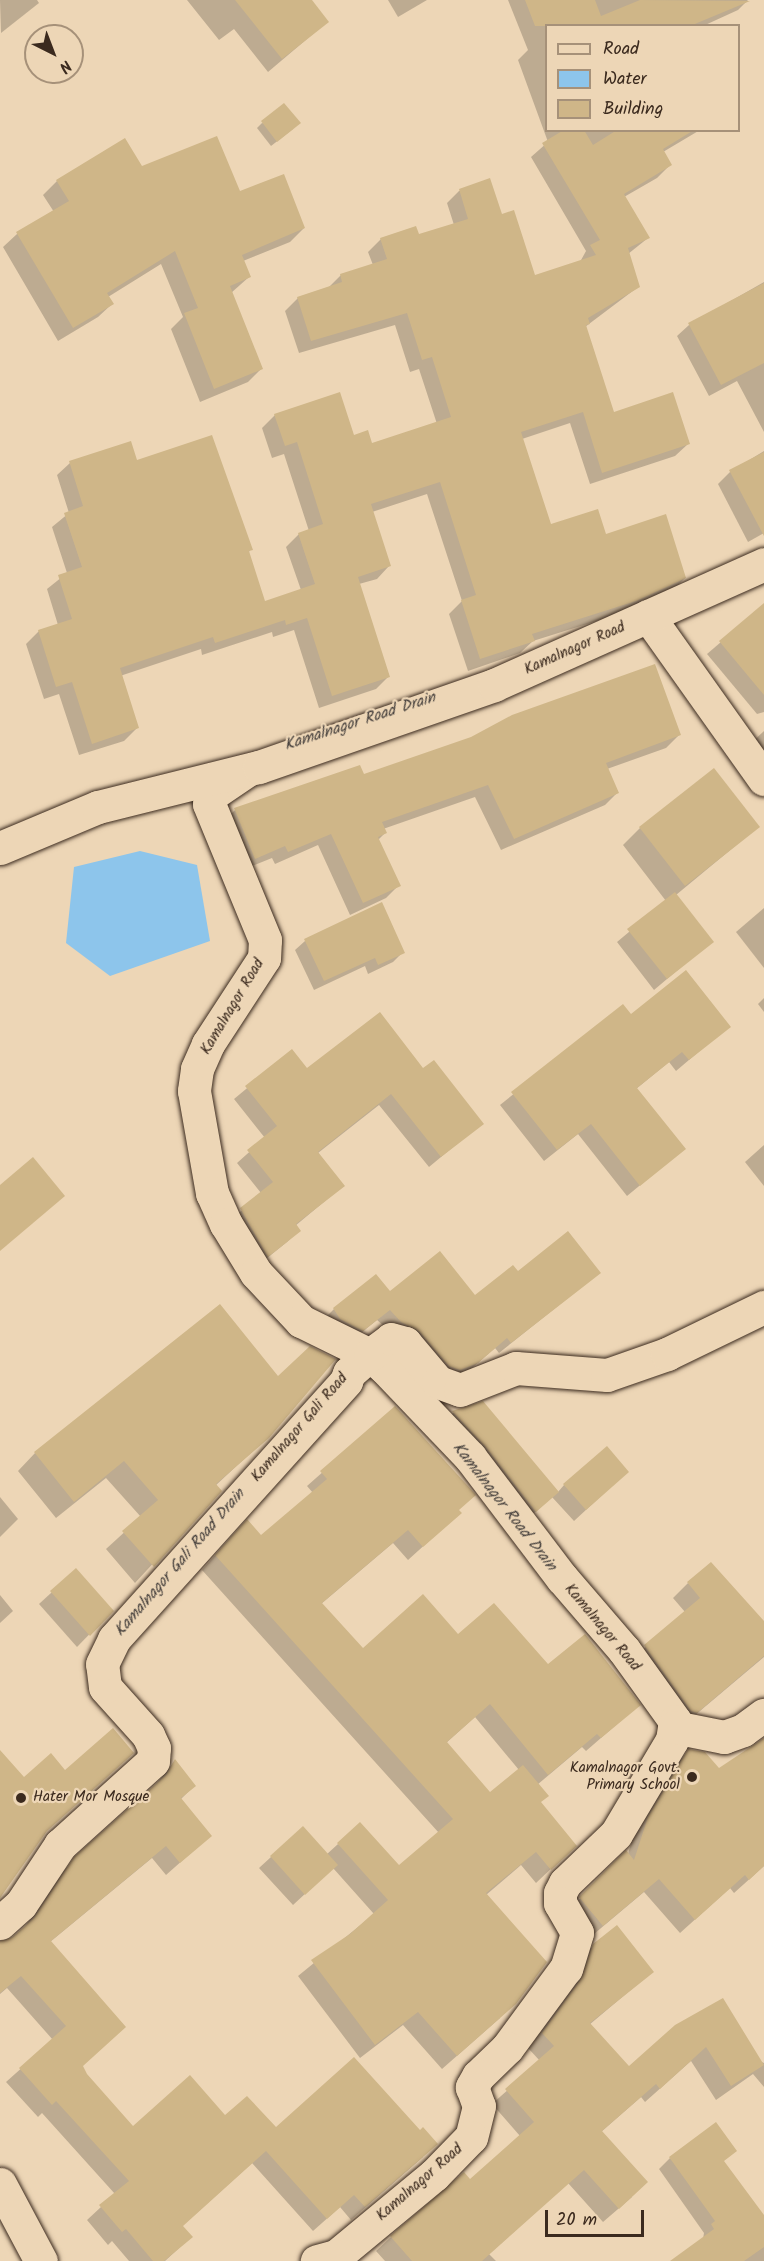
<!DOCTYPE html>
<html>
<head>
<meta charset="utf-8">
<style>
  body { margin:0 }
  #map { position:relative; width:764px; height:2261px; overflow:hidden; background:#edd6b6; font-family:Kalam,sans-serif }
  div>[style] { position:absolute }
  .water>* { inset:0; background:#8dc5eb }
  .shadow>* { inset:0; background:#0003 }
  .building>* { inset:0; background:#cfb688 }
  .roads { filter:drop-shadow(0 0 2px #3b2a1e) drop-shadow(0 0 2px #3b2a1e) }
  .secondary>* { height:33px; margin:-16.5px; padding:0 16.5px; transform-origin:16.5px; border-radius:16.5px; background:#edd6b6 }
  .highway>* { height:33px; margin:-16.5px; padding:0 16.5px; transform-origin:16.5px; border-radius:16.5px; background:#edd6b6 }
  .dots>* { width:16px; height:16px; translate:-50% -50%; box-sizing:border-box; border:3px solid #edd6b6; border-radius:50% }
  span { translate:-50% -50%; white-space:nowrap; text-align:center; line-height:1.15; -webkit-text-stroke:4.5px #edd6b6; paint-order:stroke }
  .street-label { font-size:15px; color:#3b2a1e }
  .poi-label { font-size:15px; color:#3b2a1e }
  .right { translate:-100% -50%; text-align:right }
  .left { translate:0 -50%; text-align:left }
  .water-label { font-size:16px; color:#47413d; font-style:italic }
  .legend { position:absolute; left:545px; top:24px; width:195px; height:108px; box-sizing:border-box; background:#edd6b6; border:2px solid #a69179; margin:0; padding:8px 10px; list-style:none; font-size:18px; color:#3b2a1e }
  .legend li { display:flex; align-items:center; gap:12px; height:30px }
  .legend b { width:30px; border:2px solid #a69179 }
  .north { position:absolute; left:24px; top:24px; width:60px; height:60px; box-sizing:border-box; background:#edd6b6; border:2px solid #a69179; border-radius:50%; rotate:138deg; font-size:16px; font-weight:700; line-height:24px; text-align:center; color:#3b2a1e }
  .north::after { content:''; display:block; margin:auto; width:21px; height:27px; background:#3b2a1e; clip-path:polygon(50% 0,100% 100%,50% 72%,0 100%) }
  .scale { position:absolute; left:545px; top:2210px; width:99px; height:27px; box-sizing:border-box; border:3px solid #3b2a1e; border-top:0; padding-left:8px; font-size:18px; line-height:21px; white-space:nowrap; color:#3b2a1e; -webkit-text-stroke:4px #edd6b6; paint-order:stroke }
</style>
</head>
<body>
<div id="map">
  <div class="water">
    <i style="clip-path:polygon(140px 851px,197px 865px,210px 941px,110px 976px,66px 943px,74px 867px)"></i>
  </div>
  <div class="shadow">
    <i style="clip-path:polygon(0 0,37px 0,39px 3px,1px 33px)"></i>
    <i style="clip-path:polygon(187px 0,310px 0,327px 22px,268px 72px,234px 29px,219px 40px)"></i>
    <i style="clip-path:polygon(388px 0,427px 0,398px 17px)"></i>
    <i style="clip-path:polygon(508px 0,748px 0,738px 10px,703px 26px,546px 26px,546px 130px,700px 130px,663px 152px,670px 165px,657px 178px,624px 197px,648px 238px,628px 254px,638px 287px,585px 327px,613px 414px,688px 444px,675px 456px,590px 484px,570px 423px,522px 439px,550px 526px,605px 536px,685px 578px,672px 591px,622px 613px,533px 641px,520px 653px,468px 671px,449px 614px,462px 601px,427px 494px,372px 512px,389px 566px,377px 579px,359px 584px,389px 676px,376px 689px,319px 708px,294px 630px,273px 637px,272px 632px,202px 655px,201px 649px,120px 676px,137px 728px,124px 741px,79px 755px,59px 694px,44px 699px,26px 644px,39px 631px,58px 625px,47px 589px,67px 573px,52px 527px,69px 513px,57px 475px,70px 463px,136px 462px,251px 549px,248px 553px,264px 603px,301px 590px,286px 547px,299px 534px,309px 531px,284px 454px,272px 458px,262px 428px,275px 415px,371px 445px,437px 424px,419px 369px,410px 372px,395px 325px,299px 353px,285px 311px,298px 298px,327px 289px,341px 275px,373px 265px,368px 252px,381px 239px,418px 236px,454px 225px,447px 203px,459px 191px,489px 180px,501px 216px,534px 277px,580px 262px,586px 251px,531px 157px,548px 142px,518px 60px,528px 50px)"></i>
    <i style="clip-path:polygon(262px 123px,293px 129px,271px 146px,257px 128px)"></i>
    <i style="clip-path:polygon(142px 168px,239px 193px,304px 228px,290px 242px,243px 261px,249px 277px,231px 293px,261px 369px,248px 382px,200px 402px,171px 329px,183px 317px,161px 264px,108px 297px,112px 304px,98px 317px,58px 341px,3px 247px,17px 234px,54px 212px,43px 195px,57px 181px)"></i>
    <i style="clip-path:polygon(764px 282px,764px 432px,737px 381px,709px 396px,677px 336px,689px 325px)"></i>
    <i style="clip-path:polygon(764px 451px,764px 533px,748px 542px,718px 484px,730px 472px)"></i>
    <i style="clip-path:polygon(764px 605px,764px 712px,757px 714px,707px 654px)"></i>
    <i style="clip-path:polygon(764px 731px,764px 761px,750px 744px)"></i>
    <i style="clip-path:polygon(679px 735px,666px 748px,607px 769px,618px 792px,605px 805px,501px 850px,475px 797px,383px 829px,385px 833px,378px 840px,399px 885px,386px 898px,350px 915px,318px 845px,275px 864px,272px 858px,242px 870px,222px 823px,235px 810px,363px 776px)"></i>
    <i style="clip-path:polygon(758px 827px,676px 895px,712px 941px,654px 990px,617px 942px,666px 901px,623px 845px,640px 828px)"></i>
    <i style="clip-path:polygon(764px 908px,764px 968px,736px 932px)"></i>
    <i style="clip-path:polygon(305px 941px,403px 952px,393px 962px,368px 974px,365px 966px,314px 990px,295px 950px)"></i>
    <i style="clip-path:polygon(764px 998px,764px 1012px,758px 1004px)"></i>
    <i style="clip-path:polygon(623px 1006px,631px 1016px,729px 1026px,676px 1071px,669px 1062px,636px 1089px,684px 1149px,627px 1196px,578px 1134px,544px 1161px,500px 1105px)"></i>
    <i style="clip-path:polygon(292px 1051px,307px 1070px,423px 1070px,482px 1123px,429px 1167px,379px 1105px,318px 1153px,343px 1186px,295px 1226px,299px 1230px,287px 1242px,256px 1267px,229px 1222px,261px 1193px,237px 1163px,265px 1138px,234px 1099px)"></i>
    <i style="clip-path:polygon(764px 1145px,764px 1186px,745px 1162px)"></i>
    <i style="clip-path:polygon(517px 1273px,599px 1273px,499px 1353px,495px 1348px,465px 1374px,447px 1381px,377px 1320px,350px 1342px,322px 1321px,334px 1309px,389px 1293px,475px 1297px)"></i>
    <i style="clip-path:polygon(278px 1378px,268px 1437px,215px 1486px,220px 1491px,135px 1583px,106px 1549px,141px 1517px,106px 1478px,56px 1518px,18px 1471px,35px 1453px)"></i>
    <i style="clip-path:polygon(482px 1403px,558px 1492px,564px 1485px,627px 1472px,574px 1521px,552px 1497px,523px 1523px,442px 1424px,453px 1413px)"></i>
    <i style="clip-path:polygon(evenodd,395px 1408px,460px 1513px,408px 1560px,393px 1543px,321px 1604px,363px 1650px,458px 1636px,548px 1666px,639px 1705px,586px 1751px,582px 1747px,537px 1785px,539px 1803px,575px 1846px,536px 1883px,521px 1865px,486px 1895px,500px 2018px,442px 2069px,403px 2025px,360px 2058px,298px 1976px,374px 1914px,333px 1868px,293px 1905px,259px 1868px,271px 1857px,326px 1855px,338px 1844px,399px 1867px,439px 1833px,202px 1570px,233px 1535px,261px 1537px,313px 1493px,307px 1486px,395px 1408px,475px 1717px,519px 1770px,490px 1794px,446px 1743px,475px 1717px)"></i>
    <i style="clip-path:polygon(0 1497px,18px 1519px,0 1537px)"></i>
    <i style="clip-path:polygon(76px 1570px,112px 1611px,77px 1647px,39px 1604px)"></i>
    <i style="clip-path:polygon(688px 1583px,764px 1624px,764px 1657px,681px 1727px,630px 1661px,685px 1612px,673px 1598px)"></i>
    <i style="clip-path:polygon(0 1595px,13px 1611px,0 1623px)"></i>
    <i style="clip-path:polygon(764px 1740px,764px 1866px,734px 1893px,730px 1888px,680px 1933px,644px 1892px,588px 1939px,566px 1912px,628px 1854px,634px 1833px,675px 1765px,689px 1751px,719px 1770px)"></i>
    <i style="clip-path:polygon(174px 1762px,194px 1786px,181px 1799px,210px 1836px,166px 1875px,152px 1858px,50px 1942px,85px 2075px,133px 2128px,225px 2118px,423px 2157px,351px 2220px,340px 2207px,313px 2231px,252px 2163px,182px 2226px,191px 2237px,165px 2261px,129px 2261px,112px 2241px,108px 2245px,87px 2220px,115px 2194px,42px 2113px,38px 2117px,6px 2082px,53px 2040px,7px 1988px,0 1994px,0 1941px,5px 1943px,25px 1927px,61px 1873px,154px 1787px)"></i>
    <i style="clip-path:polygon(594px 1945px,652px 1972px,589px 2025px,629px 2068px,676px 2026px,764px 2063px,764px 2087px,753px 2074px,716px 2100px,691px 2061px,645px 2102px,641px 2097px,601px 2132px,632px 2197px,603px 2222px,568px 2183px,489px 2254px,496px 2261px,385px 2261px,376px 2251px,391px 2237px,470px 2181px,520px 2136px,492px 2104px,540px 2061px,528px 2048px,567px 1995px,579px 1960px)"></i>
    <i style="clip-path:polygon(670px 2158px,764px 2217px,764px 2261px,673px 2261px,703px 2239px,704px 2233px,659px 2169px)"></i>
  </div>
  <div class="building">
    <i style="clip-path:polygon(235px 0,312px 0,329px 22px,282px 59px)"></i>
    <i style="clip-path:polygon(525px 0,595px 0,601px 16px,640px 0,750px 1px,690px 26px,535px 26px)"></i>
    <i style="clip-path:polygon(284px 103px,301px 123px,277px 142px,261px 121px)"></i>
    <i style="clip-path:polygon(564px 130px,584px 130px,593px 145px,617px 130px,694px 130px,663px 149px,672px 165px,624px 194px,650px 238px,628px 248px,640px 287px,588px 318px,590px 324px,586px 325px,614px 412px,673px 392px,690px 444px,602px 473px,583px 412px,521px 432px,551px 524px,598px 509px,606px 534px,666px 514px,686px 578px,636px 601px,532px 634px,535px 641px,480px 659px,461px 600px,476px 595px,440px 482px,371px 504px,391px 566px,358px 577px,390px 677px,332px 696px,307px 618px,286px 625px,285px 620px,215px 643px,213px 637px,120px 668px,139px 728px,92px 744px,72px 682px,56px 687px,38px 630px,72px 619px,58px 575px,82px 567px,64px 513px,83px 506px,69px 461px,131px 441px,137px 460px,212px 435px,253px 550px,249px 551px,265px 601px,315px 584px,298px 533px,323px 524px,297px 442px,285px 446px,274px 414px,340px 392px,354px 435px,368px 430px,372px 443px,451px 417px,432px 357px,422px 360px,407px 313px,311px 341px,297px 297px,342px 282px,340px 274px,387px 259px,380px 238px,416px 226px,419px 234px,468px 219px,459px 189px,490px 178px,502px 214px,514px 210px,535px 275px,596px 255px,590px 245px,600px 240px,542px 143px)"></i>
    <i style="clip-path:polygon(217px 136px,240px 191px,284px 174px,305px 228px,242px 255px,251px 277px,230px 286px,263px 369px,214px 389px,184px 313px,198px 308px,175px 251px,107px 293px,114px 304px,73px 328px,16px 232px,69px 201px,56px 180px,125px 138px,142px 166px)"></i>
    <i style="clip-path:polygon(764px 283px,764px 363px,721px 385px,688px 323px)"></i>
    <i style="clip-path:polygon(764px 452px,764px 536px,729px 470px)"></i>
    <i style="clip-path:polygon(764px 603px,764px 695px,719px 641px)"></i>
    <i style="clip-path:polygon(655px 664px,681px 735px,606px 763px,619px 793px,514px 839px,488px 785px,382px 822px,387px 833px,378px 837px,401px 886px,363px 903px,331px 834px,288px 852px,285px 846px,255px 859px,234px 808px,360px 765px,364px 774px,471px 737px,512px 715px)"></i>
    <i style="clip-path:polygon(714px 768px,760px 827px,685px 886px,639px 827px)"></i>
    <i style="clip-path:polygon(675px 892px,714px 942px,667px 979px,627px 929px)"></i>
    <i style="clip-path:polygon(382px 902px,405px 953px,378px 965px,375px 958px,324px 981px,304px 939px)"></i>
    <i style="clip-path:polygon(686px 970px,731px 1027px,689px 1060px,682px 1052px,637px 1088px,686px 1149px,640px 1186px,591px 1124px,557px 1150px,511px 1092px,623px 1004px,631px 1014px)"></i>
    <i style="clip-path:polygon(380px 1012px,423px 1068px,434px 1060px,484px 1124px,441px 1157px,391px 1094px,318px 1152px,345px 1186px,296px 1224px,301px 1231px,268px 1257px,240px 1208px,273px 1182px,247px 1150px,277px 1126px,245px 1086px,292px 1049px,307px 1068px)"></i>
    <i style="clip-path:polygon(33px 1157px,65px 1196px,0 1251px,0 1185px)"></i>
    <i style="clip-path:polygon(568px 1231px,601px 1273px,511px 1343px,507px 1338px,478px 1363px,460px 1370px,449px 1366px,419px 1331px,401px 1322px,390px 1310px,363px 1331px,340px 1319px,333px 1308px,376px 1274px,390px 1291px,440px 1251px,475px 1295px,513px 1265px,518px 1271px)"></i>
    <i style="clip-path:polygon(220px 1304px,278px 1376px,310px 1346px,336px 1359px,269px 1438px,216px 1484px,222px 1491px,154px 1567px,122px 1531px,158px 1500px,124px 1461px,74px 1502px,34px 1452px)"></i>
    <i style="clip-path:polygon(483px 1401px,559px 1492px,536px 1512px,485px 1446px,452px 1411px)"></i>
    <i style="clip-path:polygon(395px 1406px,476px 1495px,459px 1510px,462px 1513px,423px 1547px,408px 1530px,322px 1603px,363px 1648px,423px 1594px,458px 1634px,494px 1603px,548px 1664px,585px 1634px,641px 1705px,601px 1738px,597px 1734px,548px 1775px,490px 1704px,447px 1742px,490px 1792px,523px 1765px,549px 1796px,541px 1802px,577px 1846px,551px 1870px,536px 1852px,486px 1893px,547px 1962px,516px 2004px,457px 2056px,418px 2012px,375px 2045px,311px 1960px,350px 1934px,388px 1900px,337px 1843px,360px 1822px,399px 1865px,453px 1819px,215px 1555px,247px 1519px,261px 1535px,327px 1479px,320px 1471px)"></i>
    <i style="clip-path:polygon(607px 1446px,629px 1472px,586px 1510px,563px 1484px)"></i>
    <i style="clip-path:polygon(711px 1562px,764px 1621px,764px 1656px,697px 1713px,691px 1711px,644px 1645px,700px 1598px,687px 1582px)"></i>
    <i style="clip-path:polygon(76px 1568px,114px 1611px,90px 1636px,50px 1591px)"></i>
    <i style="clip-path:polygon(113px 1728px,134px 1753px,47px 1831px,0 1898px,0 1750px,24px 1777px,51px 1753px,65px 1770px)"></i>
    <i style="clip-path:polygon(764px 1738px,764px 1866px,749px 1880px,745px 1875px,695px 1920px,659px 1879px,603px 1926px,579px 1897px,626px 1850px,634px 1860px,648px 1817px,688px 1749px,705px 1752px,719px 1768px)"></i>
    <i style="clip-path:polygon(175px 1759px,196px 1786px,181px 1798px,212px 1836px,180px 1863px,166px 1846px,51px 1941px,126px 2027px,83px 2066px,87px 2074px,133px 2126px,190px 2075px,225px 2115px,247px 2096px,276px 2127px,354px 2057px,420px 2130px,423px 2127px,438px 2144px,365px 2207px,354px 2195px,327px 2219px,266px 2151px,183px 2226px,193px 2237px,164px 2261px,153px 2261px,126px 2229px,122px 2232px,99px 2205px,129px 2181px,56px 2101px,52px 2105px,19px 2068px,66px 2026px,21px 1976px,0 1993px,0 1941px,13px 1937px,34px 1918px,74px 1857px,166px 1775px)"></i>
    <i style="clip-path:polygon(303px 1826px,338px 1865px,305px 1895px,270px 1856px)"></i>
    <i style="clip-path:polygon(617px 1925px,654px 1972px,590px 2023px,629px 2066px,675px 2025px,723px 1998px,764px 2065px,731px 2086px,706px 2047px,660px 2089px,656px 2084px,602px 2131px,648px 2182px,619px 2209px,584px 2170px,482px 2261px,412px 2261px,390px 2236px,464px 2172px,470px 2179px,534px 2122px,505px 2089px,554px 2046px,542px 2033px,581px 1979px,593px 1944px)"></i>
    <i style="clip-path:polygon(716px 2122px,737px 2151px,724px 2161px,764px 2215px,764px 2247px,744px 2261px,670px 2261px,714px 2229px,711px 2224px,715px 2221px,669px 2157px)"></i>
  </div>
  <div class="roads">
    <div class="secondary">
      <i style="left:648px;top:616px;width:200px;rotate:54.6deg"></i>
      <i style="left:246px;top:771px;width:41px;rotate:145.9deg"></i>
      <i style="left:212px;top:794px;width:10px;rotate:107deg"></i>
      <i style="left:209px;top:804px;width:147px;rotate:67.6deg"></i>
      <i style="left:265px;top:940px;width:18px;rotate:93deg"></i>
      <i style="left:264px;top:958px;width:103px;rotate:123.1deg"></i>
      <i style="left:208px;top:1044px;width:27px;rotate:114deg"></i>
      <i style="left:197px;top:1069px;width:22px;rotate:98deg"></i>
      <i style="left:194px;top:1091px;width:104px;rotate:80deg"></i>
      <i style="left:212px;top:1193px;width:34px;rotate:66deg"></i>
      <i style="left:226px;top:1224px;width:57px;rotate:58.5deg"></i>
      <i style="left:256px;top:1273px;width:66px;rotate:46.8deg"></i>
      <i style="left:301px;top:1321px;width:77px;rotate:26.2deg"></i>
      <i style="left:370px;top:1355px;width:20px;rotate:41deg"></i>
      <i style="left:385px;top:1368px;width:123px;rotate:46.3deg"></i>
      <i style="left:470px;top:1457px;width:152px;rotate:52.8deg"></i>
      <i style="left:562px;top:1578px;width:95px;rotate:49.3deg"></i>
      <i style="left:624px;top:1650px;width:87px;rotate:54.3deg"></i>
      <i style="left:675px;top:1721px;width:19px;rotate:99deg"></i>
      <i style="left:672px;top:1740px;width:109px;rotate:120.8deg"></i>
      <i style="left:616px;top:1834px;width:71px;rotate:136.1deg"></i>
      <i style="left:565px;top:1883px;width:11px;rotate:117deg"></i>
      <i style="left:560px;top:1893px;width:10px;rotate:90deg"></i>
      <i style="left:560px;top:1903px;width:34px;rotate:60deg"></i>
      <i style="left:577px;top:1933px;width:37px;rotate:107deg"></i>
      <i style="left:566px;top:1968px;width:99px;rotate:126.4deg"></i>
      <i style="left:507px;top:2048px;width:40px;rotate:136deg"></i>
      <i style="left:478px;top:2076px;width:13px;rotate:119deg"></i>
      <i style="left:472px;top:2087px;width:20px;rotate:70deg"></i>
      <i style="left:479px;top:2106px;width:32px;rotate:104deg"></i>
      <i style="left:471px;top:2137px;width:53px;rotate:134.2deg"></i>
      <i style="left:434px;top:2175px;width:127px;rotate:140.4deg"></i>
      <i style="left:336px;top:2256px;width:20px;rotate:165deg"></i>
      <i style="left:0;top:848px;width:106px;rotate:-22.7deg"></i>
      <i style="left:98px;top:807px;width:166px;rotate:-14deg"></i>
      <i style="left:259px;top:767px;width:249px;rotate:-19.2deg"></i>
      <i style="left:494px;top:685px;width:296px;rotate:-24.1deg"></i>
      <i style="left:674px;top:1727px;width:51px;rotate:11.3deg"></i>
      <i style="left:724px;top:1737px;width:20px;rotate:-20deg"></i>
      <i style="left:743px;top:1730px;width:26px;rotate:-36deg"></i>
      <i style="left:0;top:1923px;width:28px;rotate:-42deg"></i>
      <i style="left:21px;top:1904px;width:71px;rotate:-56.5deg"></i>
      <i style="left:60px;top:1845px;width:125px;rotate:-42.1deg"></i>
      <i style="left:153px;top:1761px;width:13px;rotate:-86deg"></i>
      <i style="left:154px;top:1748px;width:14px;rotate:-115deg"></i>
      <i style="left:148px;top:1735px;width:64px;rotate:-131.9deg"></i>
      <i style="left:105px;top:1687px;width:23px;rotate:-97deg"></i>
      <i style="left:102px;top:1664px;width:28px;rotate:-64deg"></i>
      <i style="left:114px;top:1639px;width:347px;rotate:-48deg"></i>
      <i style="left:346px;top:1381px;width:9px;rotate:-69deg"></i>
      <i style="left:349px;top:1373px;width:28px;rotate:-41deg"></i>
      <i style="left:370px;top:1355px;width:26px;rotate:-37deg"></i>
      <i style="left:391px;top:1339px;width:15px;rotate:16deg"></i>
      <i style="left:405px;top:1343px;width:51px;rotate:49.8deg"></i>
      <i style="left:438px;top:1382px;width:23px;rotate:20deg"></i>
      <i style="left:460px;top:1390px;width:60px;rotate:-21.4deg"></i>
      <i style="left:516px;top:1368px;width:91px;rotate:4.4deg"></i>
      <i style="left:607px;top:1375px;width:64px;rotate:-19.3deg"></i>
      <i style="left:667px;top:1354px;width:108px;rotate:-25.9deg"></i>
    </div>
    <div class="highway">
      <i style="left:0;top:2184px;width:87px;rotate:62deg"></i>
    </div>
  </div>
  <div class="dots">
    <i style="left:692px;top:1777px;background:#3b2a1e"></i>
    <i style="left:21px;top:1798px;background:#3b2a1e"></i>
  </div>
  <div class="street-label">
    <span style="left:575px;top:649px;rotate:-24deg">Kamalnagor Road</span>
    <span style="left:233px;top:1007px;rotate:-59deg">Kamalnagor Road</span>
    <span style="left:300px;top:1428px;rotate:-49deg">Kamalnagor Gali Road</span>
    <span style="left:602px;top:1628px;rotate:50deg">Kamalnagor Road</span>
    <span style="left:420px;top:2183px;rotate:-41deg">Kamalnagor Road</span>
  </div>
  <div class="poi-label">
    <span class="right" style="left:680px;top:1777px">Kamalnagor Govt.<br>Primary School</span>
    <span class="left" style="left:33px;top:1798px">Hater Mor Mosque</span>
  </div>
  <div class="water-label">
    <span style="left:360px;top:722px;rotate:-18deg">Kamalnagor Road Drain</span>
    <span style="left:504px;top:1507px;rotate:52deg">Kamalnagor Road Drain</span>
    <span style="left:180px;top:1563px;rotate:-49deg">Kamalnagor Gali Road Drain</span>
  </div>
  <ul class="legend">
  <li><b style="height:8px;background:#edd6b6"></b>Road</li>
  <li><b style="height:16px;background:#8dc5eb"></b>Water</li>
  <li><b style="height:16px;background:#cfb688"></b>Building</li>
  </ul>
  <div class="north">N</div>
  <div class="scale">20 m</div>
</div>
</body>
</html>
